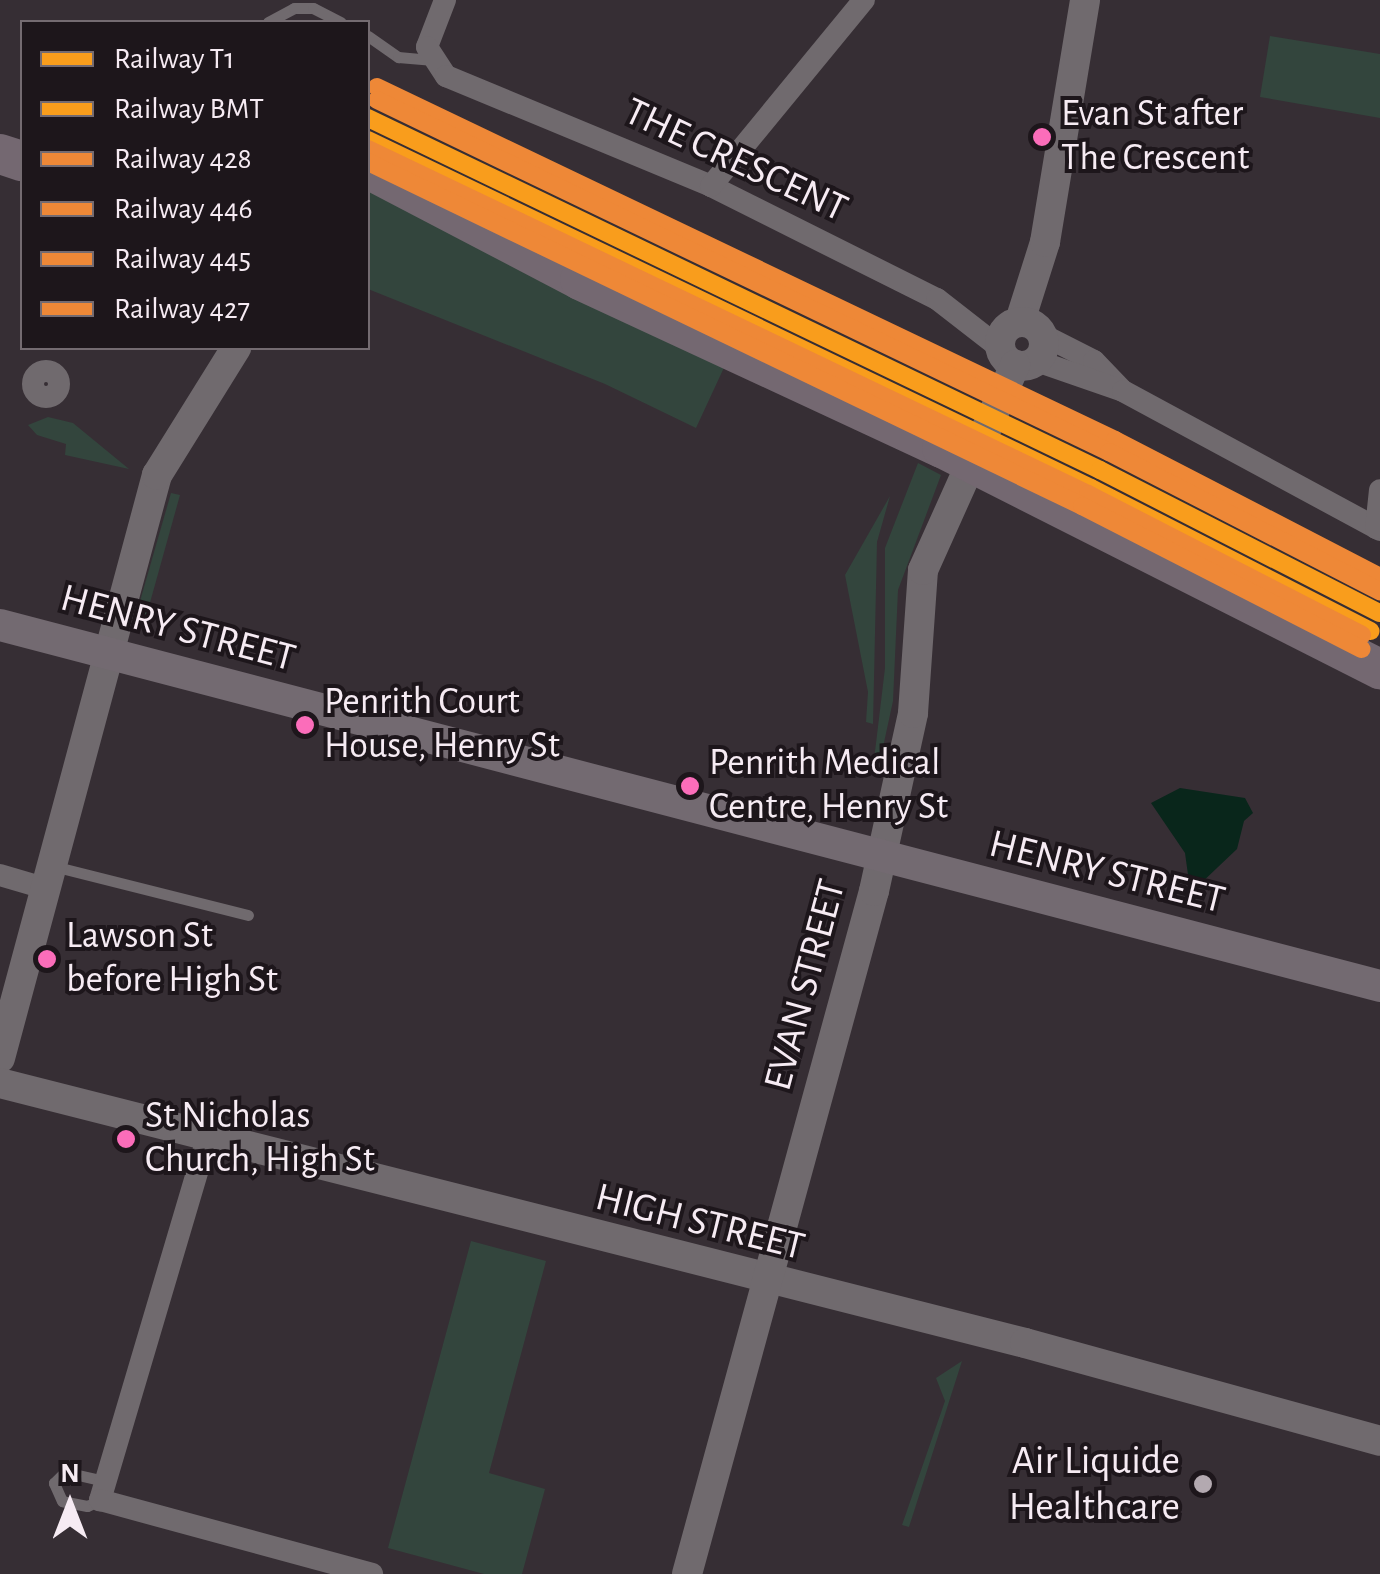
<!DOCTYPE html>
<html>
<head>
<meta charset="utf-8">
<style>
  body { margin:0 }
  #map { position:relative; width:1380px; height:1574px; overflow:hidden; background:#362e34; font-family:"Alegreya Sans",sans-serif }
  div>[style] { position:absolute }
  .green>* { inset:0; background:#33453d }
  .water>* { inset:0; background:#09261b }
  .service>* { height:11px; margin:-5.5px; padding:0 5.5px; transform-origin:5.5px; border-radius:5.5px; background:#706a6e }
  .minor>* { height:22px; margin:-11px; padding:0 11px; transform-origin:11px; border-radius:11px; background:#706a6e }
  .minor>.ring { margin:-11px; padding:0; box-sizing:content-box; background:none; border:22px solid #706a6e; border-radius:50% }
  .tertiary>* { height:30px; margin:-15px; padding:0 15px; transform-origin:15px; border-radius:15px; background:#706a6e }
  .tertiary>.ring { margin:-15px; padding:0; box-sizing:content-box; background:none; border:30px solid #706a6e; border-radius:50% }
  .secondary>* { height:32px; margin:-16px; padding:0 16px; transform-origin:16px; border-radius:16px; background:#736a71 }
  .trunk>* { height:40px; margin:-20px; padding:0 20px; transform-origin:20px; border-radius:20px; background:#746871 }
  .rail-1>* { height:18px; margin:-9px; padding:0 9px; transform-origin:9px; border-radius:9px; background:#f99d1c }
  .rail-2>* { height:18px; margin:-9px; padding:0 9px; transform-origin:9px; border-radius:9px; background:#f99d1c }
  .rail-3>* { height:18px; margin:-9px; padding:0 9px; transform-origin:9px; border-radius:9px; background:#ee8837 }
  .rail-4>* { height:18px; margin:-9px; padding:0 9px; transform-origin:9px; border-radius:9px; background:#ee8837 }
  .rail-5>* { height:18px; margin:-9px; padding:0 9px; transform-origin:9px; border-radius:9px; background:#ee8837 }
  .rail-6>* { height:18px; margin:-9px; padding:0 9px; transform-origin:9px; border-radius:9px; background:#ee8837 }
  .dots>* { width:28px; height:28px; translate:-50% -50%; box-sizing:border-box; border:5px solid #1d161b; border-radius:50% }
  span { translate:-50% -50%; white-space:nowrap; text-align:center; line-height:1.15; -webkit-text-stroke:8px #1d161b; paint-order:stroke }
  .bus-label { font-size:38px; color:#f6ebf3 }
  .left { translate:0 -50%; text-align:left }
  .street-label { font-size:40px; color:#f6ebf3 }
  .poi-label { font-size:40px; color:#f6ebf3 }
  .right { translate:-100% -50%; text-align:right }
  .legend { position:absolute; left:20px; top:20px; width:350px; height:330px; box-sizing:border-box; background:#1d161b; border:2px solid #746b71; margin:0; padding:12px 18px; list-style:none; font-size:30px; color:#f6ebf3 }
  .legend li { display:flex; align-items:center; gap:20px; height:50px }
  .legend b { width:50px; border:2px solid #746b71 }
  .north { position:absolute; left:20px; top:1454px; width:100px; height:100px; -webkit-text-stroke:8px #1d161b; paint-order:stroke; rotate:0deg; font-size:28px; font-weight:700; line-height:40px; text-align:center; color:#f6ebf3 }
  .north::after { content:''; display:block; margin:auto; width:35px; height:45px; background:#f6ebf3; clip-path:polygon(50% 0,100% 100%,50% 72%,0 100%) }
</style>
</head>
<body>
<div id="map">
  <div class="green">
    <i style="clip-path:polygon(1270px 36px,1380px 54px,1380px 118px,1260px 97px)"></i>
    <i style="clip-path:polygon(368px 178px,728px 359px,696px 428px,605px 384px,368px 289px)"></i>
    <i style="clip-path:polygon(48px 417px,73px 423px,129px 469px,65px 455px,66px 444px,37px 435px,28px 425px)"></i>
    <i style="clip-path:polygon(918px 463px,941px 475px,898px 590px,893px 701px,880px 761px,874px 760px,885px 668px,885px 548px)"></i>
    <i style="clip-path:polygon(171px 493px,180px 495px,146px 617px,136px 615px)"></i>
    <i style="clip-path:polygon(890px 496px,877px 542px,873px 724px,866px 722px,868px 692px,845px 575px)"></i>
    <i style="clip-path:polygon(471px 1241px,546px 1261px,489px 1473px,545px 1489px,522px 1574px,484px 1574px,388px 1548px)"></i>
    <i style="clip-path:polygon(962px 1361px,909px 1527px,902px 1525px,945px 1401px,936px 1378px)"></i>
  </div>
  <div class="water">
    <i style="clip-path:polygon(1180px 788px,1245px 798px,1253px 813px,1244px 821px,1237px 849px,1198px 886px,1189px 882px,1185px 853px,1151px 803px)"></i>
  </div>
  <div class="service">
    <i style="left:268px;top:22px;width:30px;rotate:-28deg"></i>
    <i style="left:294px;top:8px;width:19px"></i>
    <i style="left:313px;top:8px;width:31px;rotate:27deg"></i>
    <i style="left:368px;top:36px;width:37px;rotate:35deg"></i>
    <i style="left:398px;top:57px;width:33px;rotate:5deg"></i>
    <i style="left:53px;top:866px;width:201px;rotate:14.1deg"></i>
    <i style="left:100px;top:1500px;width:14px;rotate:155deg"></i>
    <i style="left:87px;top:1506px;width:25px;rotate:-169deg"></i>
    <i style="left:62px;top:1501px;width:20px;rotate:-114deg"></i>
    <i style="left:54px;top:1483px;width:16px;rotate:-45deg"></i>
    <i style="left:65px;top:1472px;width:41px;rotate:12.7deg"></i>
  </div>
  <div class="minor">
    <i style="left:445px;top:0;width:50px;rotate:111deg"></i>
    <i style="left:427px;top:47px;width:35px;rotate:57deg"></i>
    <i style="left:446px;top:76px;width:287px;rotate:22.5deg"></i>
    <i style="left:711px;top:186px;width:253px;rotate:26.6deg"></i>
    <i style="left:937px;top:299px;width:80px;rotate:37.9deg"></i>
    <i style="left:711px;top:186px;width:241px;rotate:-50.6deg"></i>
    <i style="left:1043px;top:335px;width:57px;rotate:27deg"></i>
    <i style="left:1094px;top:361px;width:39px;rotate:46deg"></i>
    <i style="left:1037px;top:361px;width:91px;rotate:19.2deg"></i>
    <i style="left:1123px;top:391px;width:292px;rotate:28.4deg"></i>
    <i class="ring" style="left:33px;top:371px;width:4px;height:4px"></i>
    <i style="left:1376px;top:528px;width:38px;rotate:-84deg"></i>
    <i style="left:0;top:875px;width:46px;rotate:16.5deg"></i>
    <i style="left:207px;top:1139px;width:377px;rotate:106.5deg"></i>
    <i style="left:100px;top:1500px;width:282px;rotate:15.2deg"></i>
  </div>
  <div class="tertiary">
    <i style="left:1020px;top:321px;width:83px;rotate:-72.4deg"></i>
    <i style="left:1045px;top:242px;width:245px;rotate:-80.6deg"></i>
    <i class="ring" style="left:1000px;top:322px;width:14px;height:14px"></i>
    <i style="left:0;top:1058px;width:604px;rotate:-74.93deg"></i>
    <i style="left:157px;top:475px;width:150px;rotate:-58.1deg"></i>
    <i style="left:0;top:1083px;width:1057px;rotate:14.23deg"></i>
    <i style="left:1025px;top:1343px;width:368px;rotate:15.4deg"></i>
    <i style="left:687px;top:1574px;width:708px;rotate:-74.69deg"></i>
    <i style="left:874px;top:891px;width:182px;rotate:-77.6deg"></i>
    <i style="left:913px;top:713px;width:143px;rotate:-86deg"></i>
    <i style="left:923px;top:570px;width:225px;rotate:-65.8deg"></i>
  </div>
  <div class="secondary">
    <i style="left:0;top:625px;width:1426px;rotate:14.66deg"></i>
  </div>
  <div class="trunk">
    <i style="left:0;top:154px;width:23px;rotate:18deg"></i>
    <i style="left:368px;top:169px;width:239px;rotate:27.6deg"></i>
    <i style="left:580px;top:280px;width:399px;rotate:24.9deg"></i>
    <i style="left:942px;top:448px;width:491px;rotate:26.8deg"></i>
  </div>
  <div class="rail-1">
    <i style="left:368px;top:118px;width:812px;rotate:25.68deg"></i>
    <i style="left:1100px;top:470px;width:314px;rotate:27.1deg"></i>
  </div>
  <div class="rail-2">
    <i style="left:368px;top:140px;width:802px;rotate:25.7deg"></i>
    <i style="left:1091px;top:488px;width:314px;rotate:27.1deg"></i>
  </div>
  <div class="rail-3">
    <i style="left:377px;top:87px;width:818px;rotate:25.56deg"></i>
    <i style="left:1115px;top:440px;width:298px;rotate:27.3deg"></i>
  </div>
  <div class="rail-4">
    <i style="left:368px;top:149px;width:798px;rotate:25.6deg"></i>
    <i style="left:1088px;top:494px;width:308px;rotate:27.2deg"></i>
  </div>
  <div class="rail-5">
    <i style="left:377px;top:100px;width:812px;rotate:25.68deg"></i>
    <i style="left:1109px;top:452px;width:305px;rotate:27.2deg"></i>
  </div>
  <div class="rail-6">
    <i style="left:368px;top:162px;width:793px;rotate:25.72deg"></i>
    <i style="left:1082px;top:506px;width:314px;rotate:27.1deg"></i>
  </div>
  <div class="dots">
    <i style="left:1042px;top:137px;background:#fb6dba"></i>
    <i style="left:305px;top:725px;background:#fb6dba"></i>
    <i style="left:690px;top:786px;background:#fb6dba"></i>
    <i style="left:47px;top:959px;background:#fb6dba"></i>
    <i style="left:126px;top:1139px;background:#fb6dba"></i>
    <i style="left:1203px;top:1484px;background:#b3a9b0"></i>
  </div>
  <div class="bus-label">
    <span class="left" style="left:1061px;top:137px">Evan St after<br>The Crescent</span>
    <span class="left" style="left:324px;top:725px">Penrith Court<br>House, Henry St</span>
    <span class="left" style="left:709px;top:786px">Penrith Medical<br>Centre, Henry St</span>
    <span class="left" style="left:66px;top:959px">Lawson St<br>before High St</span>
    <span class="left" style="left:145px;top:1139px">St Nicholas<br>Church, High St</span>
  </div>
  <div class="street-label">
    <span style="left:736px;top:160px;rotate:25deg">THE CRESCENT</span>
    <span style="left:178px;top:628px;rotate:15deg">HENRY STREET</span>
    <span style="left:1107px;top:872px;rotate:14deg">HENRY STREET</span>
    <span style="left:805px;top:985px;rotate:-75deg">EVAN STREET</span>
    <span style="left:700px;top:1222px;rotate:14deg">HIGH STREET</span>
  </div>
  <div class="poi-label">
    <span class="right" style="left:1180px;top:1484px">Air Liquide<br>Healthcare</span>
  </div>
  <ul class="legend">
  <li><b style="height:12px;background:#f99d1c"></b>Railway T1</li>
  <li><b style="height:12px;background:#f99d1c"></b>Railway BMT</li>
  <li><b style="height:12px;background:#ee8837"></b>Railway 428</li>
  <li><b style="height:12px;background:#ee8837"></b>Railway 446</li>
  <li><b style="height:12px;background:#ee8837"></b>Railway 445</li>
  <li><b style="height:12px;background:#ee8837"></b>Railway 427</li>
  </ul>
  <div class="north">N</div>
</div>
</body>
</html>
